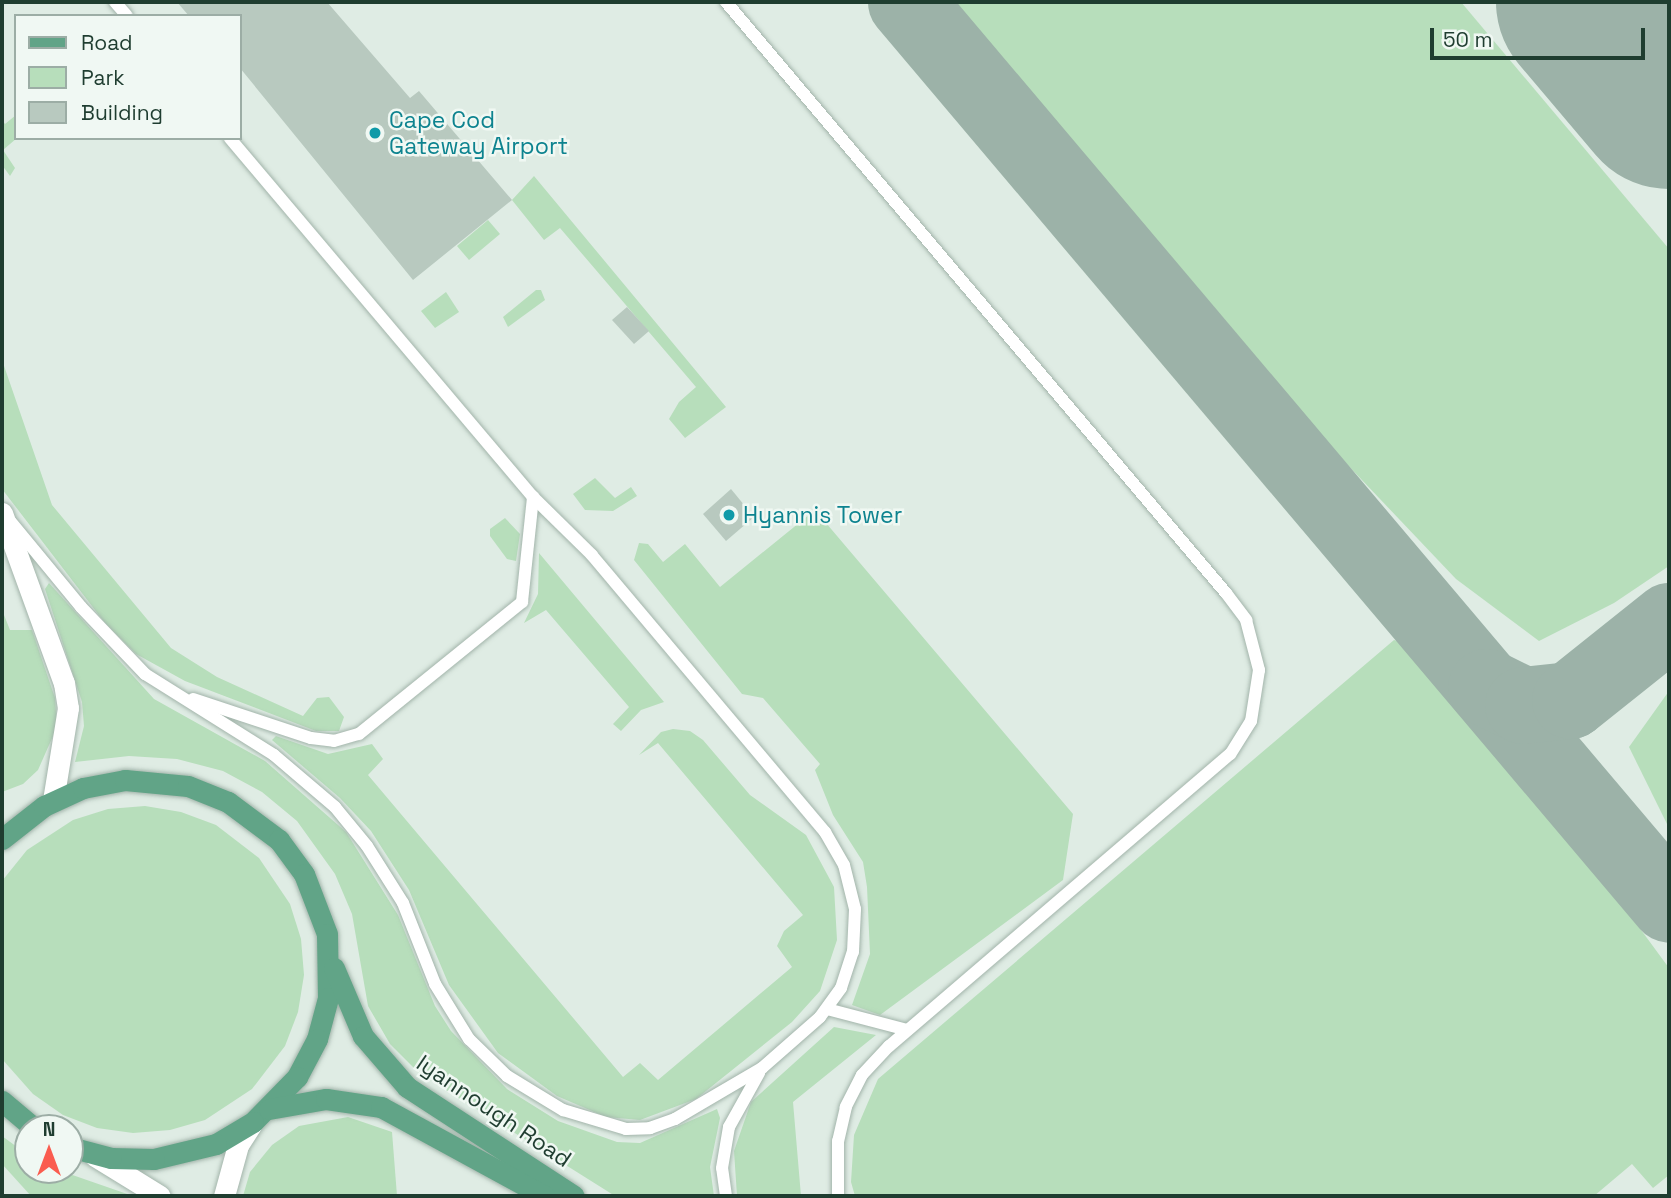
<!DOCTYPE html>
<html>
<head>
<meta charset="utf-8">
<style>
  body { margin:0 }
  #map { position:relative; width:1671px; height:1198px; overflow:hidden; background:#dfece4; font-family:"Space Grotesk",sans-serif }
  div>[style] { position:absolute }
  .green>* { inset:0; background:#b7debb }
  .taxiway>* { height:77px; margin:-38.5px; padding:0 38.5px; transform-origin:38.5px; border-radius:38.5px; background:#9cb2a8 }
  .runway>* { height:192px; margin:-96px; padding:0 96px; transform-origin:96px; border-radius:96px; background:#9cb2a8 }
  .building>* { inset:0; background:#b8c9bf }
  .roads { filter:drop-shadow(0 0 2px #a2b4aa) drop-shadow(0 0 2px #a2b4aa) }
  .lane>* { height:12px; margin:-6px; padding:0 6px; transform-origin:6px; border-radius:6px; background:#fff }
  .street>* { height:21px; margin:-10.5px; padding:0 10.5px; transform-origin:10.5px; border-radius:10.5px; background:#fff }
  .secondary>* { height:21px; margin:-10.5px; padding:0 10.5px; transform-origin:10.5px; border-radius:10.5px; background:#fff }
  .primary>* { height:21px; margin:-10.5px; padding:0 10.5px; transform-origin:10.5px; border-radius:10.5px; background:#61a487 }
  .dots>* { width:19px; height:19px; translate:-50% -50%; box-sizing:border-box; border:4px solid #f0f8f3; border-radius:50% }
  span { translate:-50% -50%; white-space:nowrap; text-align:center; line-height:1.15; -webkit-text-stroke:5px #f0f8f3; paint-order:stroke }
  .culture-label { font-size:23px; color:#0d838f }
  .left { translate:0 -50%; text-align:left }
  .street-label { font-size:23px; color:#1f3d30 }
  .frame { position:absolute; inset:0; border:4px solid #1f3d30; pointer-events:none }
  .legend { position:absolute; left:14px; top:14px; width:228px; height:126px; box-sizing:border-box; background:#f0f8f3; border:2px solid #9cada5; margin:0; padding:9px 12px; list-style:none; font-size:21px; color:#1f3d30 }
  .legend li { display:flex; align-items:center; gap:14px; height:35px }
  .legend b { width:35px; border:2px solid #9cada5 }
  .north { position:absolute; left:14px; top:1114px; width:70px; height:70px; box-sizing:border-box; background:#f0f8f3; border:2px solid #9cada5; border-radius:50%; rotate:0deg; font-size:19px; font-weight:700; line-height:28px; text-align:center; color:#1f3d30 }
  .north::after { content:''; display:block; margin:auto; width:24px; height:32px; background:#fa5c4f; clip-path:polygon(50% 0,100% 100%,50% 72%,0 100%) }
  .scale { position:absolute; left:1430px; top:28px; width:215px; height:32px; box-sizing:border-box; border:4px solid #1f3d30; border-top:0; padding-left:9px; font-size:21px; line-height:24px; white-space:nowrap; color:#1f3d30; -webkit-text-stroke:5px #f0f8f3; paint-order:stroke }
</style>
</head>
<body>
<div id="map">
  <div class="green">
    <i style="clip-path:polygon(951px 2px,1461px 2px,1669px 249px,1669px 566px,1614px 603px,1539px 641px,1456px 579px,1285px 399px)"></i>
    <i style="clip-path:polygon(16px 115px,17px 138px,3px 150px,15px 168px,10px 176px,2px 165px,2px 120px,5px 124px)"></i>
    <i style="clip-path:polygon(534px 176px,726px 407px,685px 438px,669px 419px,679px 402px,696px 387px,560px 228px,544px 240px,512px 200px)"></i>
    <i style="clip-path:polygon(488px 220px,500px 234px,469px 260px,457px 246px)"></i>
    <i style="clip-path:polygon(536px 290px,541px 290px,545px 300px,508px 327px,503px 317px)"></i>
    <i style="clip-path:polygon(446px 292px,459px 312px,435px 328px,421px 311px)"></i>
    <i style="clip-path:polygon(2px 360px,52px 505px,171px 648px,217px 677px,303px 716px,317px 698px,329px 697px,344px 717px,339px 731px,316px 731px,185px 681px,136px 654px,105px 623px,2px 489px)"></i>
    <i style="clip-path:polygon(595px 478px,615px 498px,631px 487px,637px 496px,613px 511px,585px 510px,573px 494px)"></i>
    <i style="clip-path:polygon(815px 510px,1073px 814px,1063px 880px,880px 1015px,852px 1005px,870px 954px,867px 887px,863px 862px,833px 815px,815px 770px,820px 764px,763px 698px,742px 694px,634px 560px,639px 543px,648px 544px,663px 562px,685px 544px,720px 587px)"></i>
    <i style="clip-path:polygon(505px 518px,520px 534px,516px 561px,507px 559px,490px 536px,490px 529px)"></i>
    <i style="clip-path:polygon(539px 553px,664px 702px,641px 710px,621px 731px,613px 724px,629px 707px,546px 610px,524px 623px,538px 594px)"></i>
    <i style="clip-path:polygon(49px 583px,154px 699px,265px 761px,346px 832px,398px 915px,435px 1006px,451px 1031px,507px 1089px,558px 1121px,617px 1142px,640px 1143px,717px 1109px,720px 1118px,710px 1167px,714px 1196px,615px 1196px,419px 1073px,390px 1044px,368px 1006px,352px 914px,335px 874px,297px 821px,262px 792px,223px 771px,177px 759px,129px 756px,75px 762px,84px 726px,82px 702px,45px 589px)"></i>
    <i style="clip-path:polygon(4px 615px,10px 630px,32px 630px,55px 698px,57px 727px,38px 770px,23px 784px,2px 792px)"></i>
    <i style="clip-path:polygon(1394px 640px,1404px 643px,1608px 885px,1669px 968px,1669px 1175px,1653px 1188px,1632px 1164px,1594px 1196px,855px 1196px,851px 1182px,854px 1135px,878px 1079px)"></i>
    <i style="clip-path:polygon(1669px 691px,1669px 828px,1629px 747px)"></i>
    <i style="clip-path:polygon(673px 729px,690px 731px,703px 740px,750px 795px,806px 835px,834px 887px,837px 940px,820px 991px,792px 1022px,696px 1099px,640px 1120px,606px 1117px,557px 1096px,498px 1053px,449px 985px,409px 890px,371px 831px,340px 798px,272px 740px,276px 736px,328px 754px,372px 744px,383px 759px,368px 775px,623px 1077px,640px 1063px,658px 1080px,792px 967px,777px 946px,784px 931px,803px 915px,658px 743px,639px 755px,661px 732px)"></i>
    <i style="clip-path:polygon(145px 806px,181px 812px,216px 825px,259px 858px,290px 904px,301px 939px,304px 975px,298px 1012px,285px 1046px,252px 1089px,205px 1120px,170px 1130px,133px 1133px,97px 1128px,63px 1115px,33px 1094px,2px 1059px,2px 881px,27px 850px,73px 820px,108px 809px)"></i>
    <i style="clip-path:polygon(834px 1027px,876px 1035px,793px 1102px,801px 1196px,737px 1196px,734px 1151px,751px 1102px)"></i>
    <i style="clip-path:polygon(348px 1117px,392px 1132px,397px 1196px,243px 1196px,250px 1172px,272px 1145px,299px 1126px)"></i>
    <i style="clip-path:polygon(2px 1136px,28px 1155px,28px 1170px,58px 1170px,133px 1196px,31px 1196px,2px 1164px)"></i>
  </div>
  <div class="taxiway">
    <i style="left:906px;top:2px;width:1181px;rotate:49.77deg"></i>
    <i style="left:1486px;top:687px;width:41px;rotate:25.9deg"></i>
    <i style="left:1523px;top:705px;width:47px;rotate:-6.1deg"></i>
    <i style="left:1570px;top:700px;width:127px;rotate:-38.6deg"></i>
  </div>
  <div class="runway">
    <i style="left:1592px;top:2px;width:119px;rotate:49.8deg"></i>
  </div>
  <div class="building">
    <i style="clip-path:polygon(177px 2px,327px 2px,410px 98px,419px 91px,512px 200px,413px 280px,240px 68px,240px 16px,189px 16px)"></i>
    <i style="clip-path:polygon(627px 307px,649px 331px,634px 344px,612px 320px)"></i>
    <i style="clip-path:polygon(731px 489px,754px 517px,726px 541px,703px 514px)"></i>
  </div>
  <div class="roads">
    <div class="lane">
      <i style="left:115px;top:2px;width:18px;rotate:49deg"></i>
      <i style="left:726px;top:2px;width:774px;rotate:49.77deg"></i>
      <i style="left:1226px;top:593px;width:34px;rotate:53deg"></i>
      <i style="left:1246px;top:620px;width:52px;rotate:75.4deg"></i>
      <i style="left:1259px;top:670px;width:52px;rotate:98.9deg"></i>
      <i style="left:1251px;top:721px;width:39px;rotate:122deg"></i>
      <i style="left:1230px;top:754px;width:449px;rotate:139.4deg"></i>
      <i style="left:889px;top:1046px;width:40px;rotate:133deg"></i>
      <i style="left:862px;top:1075px;width:36px;rotate:117deg"></i>
      <i style="left:846px;top:1107px;width:35px;rotate:103deg"></i>
      <i style="left:838px;top:1141px;width:55px;rotate:90deg"></i>
      <i style="left:11px;top:522px;width:110px;rotate:50.5deg"></i>
      <i style="left:81px;top:607px;width:93px;rotate:46.3deg"></i>
      <i style="left:145px;top:674px;width:152px;rotate:32.1deg"></i>
      <i style="left:274px;top:755px;width:80px;rotate:40.4deg"></i>
      <i style="left:335px;top:807px;width:50px;rotate:50.6deg"></i>
      <i style="left:367px;top:846px;width:67px;rotate:57.7deg"></i>
      <i style="left:403px;top:903px;width:87px;rotate:68.4deg"></i>
      <i style="left:435px;top:984px;width:65px;rotate:58.3deg"></i>
      <i style="left:469px;top:1039px;width:53px;rotate:44.2deg"></i>
      <i style="left:507px;top:1076px;width:66px;rotate:31.3deg"></i>
      <i style="left:563px;top:1110px;width:66px;rotate:16.8deg"></i>
      <i style="left:626px;top:1129px;width:24px;rotate:-2deg"></i>
      <i style="left:650px;top:1128px;width:27px;rotate:-20deg"></i>
      <i style="left:675px;top:1119px;width:101px;rotate:-30.4deg"></i>
      <i style="left:762px;top:1068px;width:77px;rotate:-41.3deg"></i>
      <i style="left:820px;top:1017px;width:36px;rotate:-54deg"></i>
      <i style="left:841px;top:988px;width:38px;rotate:-72deg"></i>
      <i style="left:853px;top:952px;width:43px;rotate:-87.3deg"></i>
      <i style="left:855px;top:909px;width:45px;rotate:-104deg"></i>
      <i style="left:844px;top:865px;width:38px;rotate:-120deg"></i>
      <i style="left:825px;top:832px;width:362px;rotate:-130.1deg"></i>
      <i style="left:592px;top:555px;width:83px;rotate:-135.5deg"></i>
      <i style="left:533px;top:497px;width:470px;rotate:-130.2deg"></i>
      <i style="left:193px;top:699px;width:124px;rotate:18.3deg"></i>
      <i style="left:311px;top:738px;width:23px;rotate:7deg"></i>
      <i style="left:334px;top:741px;width:26px;rotate:-16deg"></i>
      <i style="left:359px;top:734px;width:210px;rotate:-39deg"></i>
      <i style="left:522px;top:602px;width:106px;rotate:-84deg"></i>
      <i style="left:827px;top:1009px;width:83px;rotate:14.7deg"></i>
      <i style="left:726px;top:1196px;width:28px;rotate:-98deg"></i>
      <i style="left:722px;top:1168px;width:42px;rotate:-80.3deg"></i>
      <i style="left:729px;top:1127px;width:62px;rotate:-60.9deg"></i>
    </div>
    <div class="street">
      <i style="left:2px;top:513px;width:181px;rotate:70deg"></i>
      <i style="left:64px;top:683px;width:25px;rotate:81deg"></i>
      <i style="left:68px;top:708px;width:94px;rotate:99.2deg"></i>
    </div>
    <div class="secondary">
      <i style="left:95px;top:1156px;width:76px;rotate:31.6deg"></i>
      <i style="left:224px;top:1196px;width:53px;rotate:-74.6deg"></i>
      <i style="left:238px;top:1145px;width:27px;rotate:-57deg"></i>
    </div>
    <div class="primary">
      <i style="left:2px;top:839px;width:53px;rotate:-38.2deg"></i>
      <i style="left:44px;top:806px;width:43px;rotate:-24.8deg"></i>
      <i style="left:83px;top:788px;width:43px;rotate:-10.8deg"></i>
      <i style="left:125px;top:780px;width:63px;rotate:5.4deg"></i>
      <i style="left:188px;top:786px;width:43px;rotate:21.8deg"></i>
      <i style="left:228px;top:802px;width:64px;rotate:36.7deg"></i>
      <i style="left:279px;top:840px;width:42px;rotate:53.7deg"></i>
      <i style="left:304px;top:874px;width:64px;rotate:69deg"></i>
      <i style="left:327px;top:934px;width:64px;rotate:89.1deg"></i>
      <i style="left:328px;top:998px;width:42px;rotate:105deg"></i>
      <i style="left:317px;top:1039px;width:43px;rotate:117.8deg"></i>
      <i style="left:297px;top:1077px;width:63px;rotate:134.4deg"></i>
      <i style="left:253px;top:1122px;width:43px;rotate:149.3deg"></i>
      <i style="left:216px;top:1144px;width:64px;rotate:166.4deg"></i>
      <i style="left:154px;top:1159px;width:43px;rotate:-178.7deg"></i>
      <i style="left:111px;top:1158px;width:42px;rotate:-165deg"></i>
      <i style="left:334px;top:968px;width:74px;rotate:66.9deg"></i>
      <i style="left:363px;top:1036px;width:67px;rotate:49.2deg"></i>
      <i style="left:407px;top:1087px;width:199px;rotate:33.1deg"></i>
      <i style="left:2px;top:1101px;width:42px;rotate:40.2deg"></i>
      <i style="left:269px;top:1109px;width:58px;rotate:-10deg"></i>
      <i style="left:326px;top:1099px;width:56px;rotate:8.3deg"></i>
      <i style="left:381px;top:1107px;width:186px;rotate:28.6deg"></i>
    </div>
  </div>
  <div class="dots">
    <i style="left:375px;top:133px;background:#0f9aa8"></i>
    <i style="left:729px;top:515px;background:#0f9aa8"></i>
  </div>
  <div class="culture-label">
    <span class="left" style="left:389px;top:133px">Cape Cod<br>Gateway Airport</span>
    <span class="left" style="left:743px;top:515px">Hyannis Tower</span>
  </div>
  <div class="street-label">
    <span style="left:494px;top:1111px;rotate:34deg">Iyannough Road</span>
  </div>
  <div class="frame"></div>
  <ul class="legend">
  <li><b style="height:9px;background:#61a487"></b>Road</li>
  <li><b style="height:19px;background:#b7debb"></b>Park</li>
  <li><b style="height:19px;background:#b8c9bf"></b>Building</li>
  </ul>
  <div class="north">N</div>
  <div class="scale">50 m</div>
</div>
</body>
</html>
